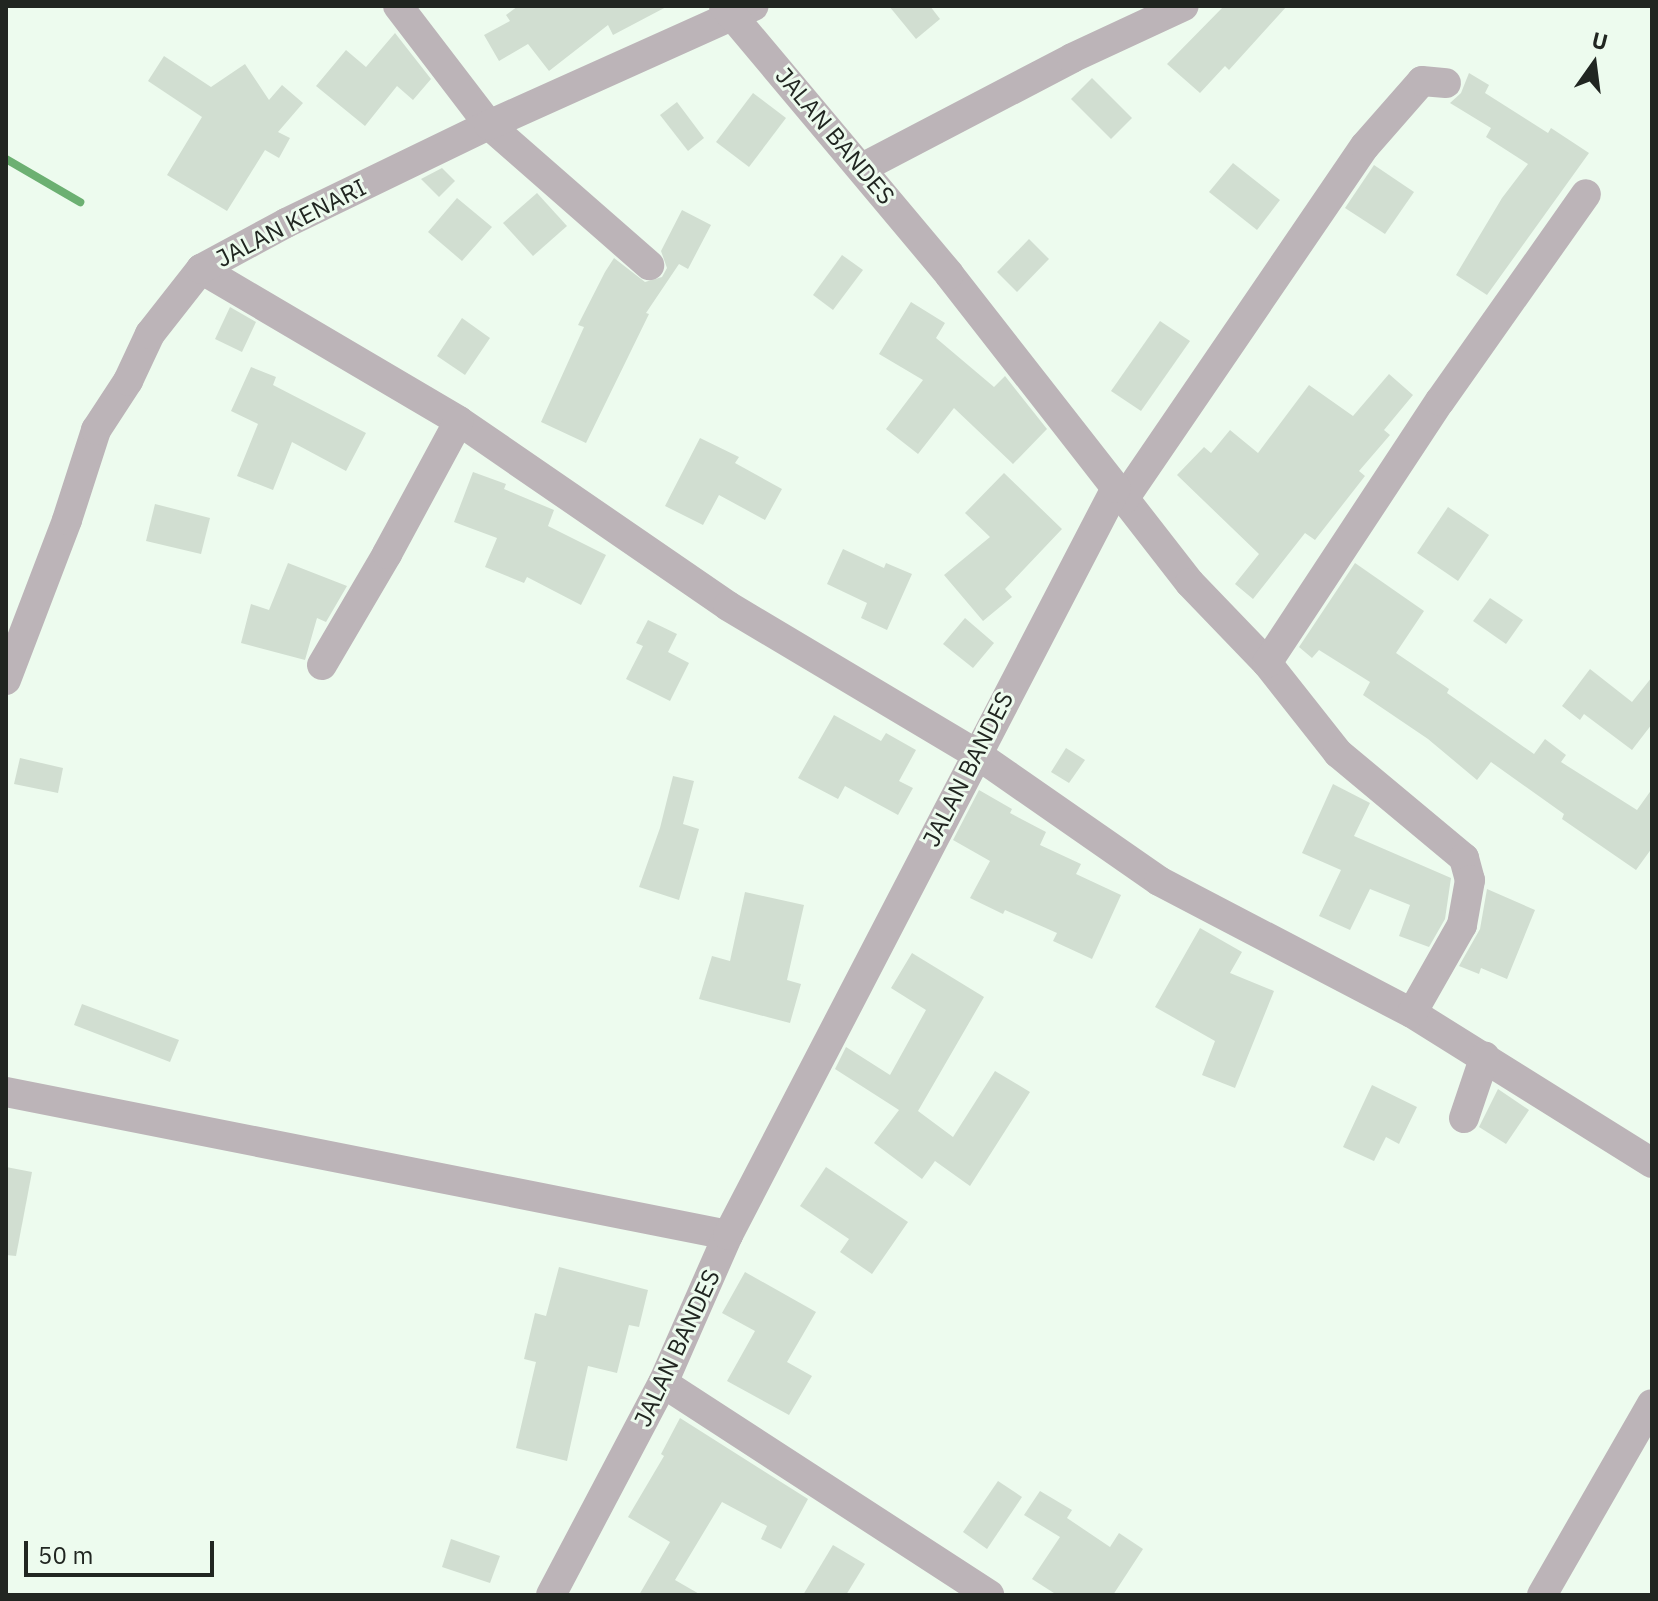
<!DOCTYPE html>
<html>
<head>
<meta charset="utf-8">
<style>
  body { margin:0 }
  #map { position:relative; width:1658px; height:1601px; overflow:hidden; background:#edfbee; font-family:"IBM Plex Sans",sans-serif }
  div>[style] { position:absolute }
  .stream>* { height:8px; margin:-4px; padding:0 4px; transform-origin:4px; border-radius:4px; background:#6cb072 }
  .building>* { inset:0; background:#d1ded1 }
  .minor>* { height:30px; margin:-15px; padding:0 15px; transform-origin:15px; border-radius:15px; background:#bcb4b8 }
  span { translate:-50% -50%; white-space:nowrap; text-align:center; line-height:1.15; -webkit-text-stroke:6px #edfbee; paint-order:stroke }
  .street-label { font-size:24px; color:#212621 }
  .frame { position:absolute; inset:0; border:8px solid #212621; pointer-events:none }
  .north { position:absolute; left:1554px; top:24px; width:80px; height:80px; -webkit-text-stroke:6px #edfbee; paint-order:stroke; rotate:14deg; font-size:22px; font-weight:700; line-height:32px; text-align:center; color:#212621 }
  .north::after { content:''; display:block; margin:auto; width:28px; height:36px; background:#212621; clip-path:polygon(50% 0,100% 100%,50% 72%,0 100%) }
  .scale { position:absolute; left:24px; top:1541px; width:190px; height:36px; box-sizing:border-box; border:4px solid #212621; border-top:0; padding-left:10px; font-size:24px; line-height:28px; white-space:nowrap; color:#212621; -webkit-text-stroke:6px #edfbee; paint-order:stroke }
</style>
</head>
<body>
<div id="map">
  <div class="stream">
    <i style="left:6px;top:159px;width:86px;rotate:30.2deg"></i>
  </div>
  <div class="building">
    <i style="clip-path:polygon(518px 6px,668px 6px,613px 35px,608px 25px,549px 71px,528px 44px,499px 61px,484px 35px,510px 21px,506px 15px)"></i>
    <i style="clip-path:polygon(889px 6px,930px 6px,940px 19px,916px 39px)"></i>
    <i style="clip-path:polygon(1224px 6px,1287px 6px,1229px 70px,1225px 66px,1200px 93px,1167px 64px)"></i>
    <i style="clip-path:polygon(395px 33px,431px 79px,413px 100px,397px 86px,365px 126px,316px 86px,346px 50px,366px 67px)"></i>
    <i style="clip-path:polygon(164px 56px,211px 87px,245px 64px,269px 100px,282px 85px,303px 103px,278px 132px,290px 138px,279px 158px,265px 150px,227px 211px,167px 175px,202px 117px,148px 81px)"></i>
    <i style="clip-path:polygon(1469px 73px,1489px 85px,1485px 93px,1548px 133px,1551px 128px,1589px 153px,1487px 295px,1456px 275px,1502px 198px,1528px 164px,1486px 137px,1491px 128px,1450px 103px,1461px 93px)"></i>
    <i style="clip-path:polygon(1092px 78px,1132px 118px,1111px 139px,1071px 99px)"></i>
    <i style="clip-path:polygon(753px 93px,786px 118px,749px 167px,716px 142px)"></i>
    <i style="clip-path:polygon(677px 102px,704px 138px,688px 151px,660px 115px)"></i>
    <i style="clip-path:polygon(1233px 163px,1280px 200px,1257px 230px,1209px 192px)"></i>
    <i style="clip-path:polygon(1374px 165px,1414px 192px,1385px 234px,1345px 208px)"></i>
    <i style="clip-path:polygon(442px 168px,455px 181px,439px 197px,421px 179px)"></i>
    <i style="clip-path:polygon(537px 193px,567px 226px,533px 256px,503px 223px)"></i>
    <i style="clip-path:polygon(457px 198px,492px 227px,462px 261px,428px 232px)"></i>
    <i style="clip-path:polygon(682px 210px,711px 225px,688px 269px,679px 264px,646px 313px,649px 314px,586px 443px,541px 422px,584px 327px,578px 325px,605px 272px,614px 258px,645px 282px,662px 277px,667px 268px,661px 251px)"></i>
    <i style="clip-path:polygon(1029px 239px,1049px 259px,1017px 292px,997px 272px)"></i>
    <i style="clip-path:polygon(842px 255px,863px 270px,833px 310px,813px 295px)"></i>
    <i style="clip-path:polygon(911px 302px,945px 323px,936px 338px,994px 387px,1005px 376px,1047px 429px,1013px 464px,954px 408px,918px 454px,886px 429px,923px 380px,879px 354px)"></i>
    <i style="clip-path:polygon(230px 307px,256px 322px,242px 352px,215px 339px)"></i>
    <i style="clip-path:polygon(462px 318px,490px 338px,465px 375px,437px 356px)"></i>
    <i style="clip-path:polygon(1160px 321px,1190px 341px,1141px 411px,1111px 391px)"></i>
    <i style="clip-path:polygon(251px 367px,276px 377px,273px 385px,366px 433px,346px 471px,292px 442px,273px 490px,237px 476px,258px 424px,231px 411px)"></i>
    <i style="clip-path:polygon(1389px 374px,1413px 395px,1384px 430px,1390px 435px,1359px 471px,1365px 476px,1315px 540px,1305px 533px,1253px 599px,1235px 584px,1259px 554px,1177px 475px,1204px 447px,1211px 453px,1230px 430px,1258px 453px,1309px 385px,1353px 416px)"></i>
    <i style="clip-path:polygon(700px 438px,739px 457px,735px 463px,782px 489px,765px 520px,719px 495px,703px 525px,665px 506px)"></i>
    <i style="clip-path:polygon(473px 472px,506px 484px,504px 489px,554px 510px,548px 526px,606px 555px,581px 605px,527px 577px,524px 583px,485px 567px,497px 538px,454px 522px)"></i>
    <i style="clip-path:polygon(1004px 473px,1062px 529px,1005px 589px,1012px 597px,983px 621px,944px 575px,990px 537px,965px 513px)"></i>
    <i style="clip-path:polygon(155px 504px,210px 518px,201px 554px,146px 541px)"></i>
    <i style="clip-path:polygon(1448px 507px,1489px 535px,1458px 581px,1417px 553px)"></i>
    <i style="clip-path:polygon(843px 549px,884px 568px,886px 563px,912px 574px,887px 630px,861px 618px,867px 603px,827px 584px)"></i>
    <i style="clip-path:polygon(288px 563px,347px 586px,326px 622px,317px 618px,305px 660px,241px 643px,251px 604px,269px 610px)"></i>
    <i style="clip-path:polygon(1355px 563px,1424px 611px,1396px 653px,1449px 689px,1447px 693px,1534px 754px,1545px 739px,1566px 755px,1561px 762px,1637px 810px,1652px 789px,1652px 848px,1636px 870px,1562px 819px,1564px 814px,1491px 762px,1477px 780px,1428px 739px,1363px 695px,1370px 682px,1319px 650px,1312px 658px,1299px 647px)"></i>
    <i style="clip-path:polygon(1490px 598px,1523px 620px,1506px 644px,1473px 621px)"></i>
    <i style="clip-path:polygon(965px 618px,994px 643px,973px 668px,943px 644px)"></i>
    <i style="clip-path:polygon(648px 620px,677px 634px,668px 652px,689px 663px,670px 701px,626px 679px,643px 646px,636px 643px)"></i>
    <i style="clip-path:polygon(1590px 669px,1632px 702px,1652px 677px,1652px 724px,1632px 750px,1584px 714px,1580px 720px,1562px 706px)"></i>
    <i style="clip-path:polygon(834px 715px,881px 741px,886px 733px,916px 750px,899px 781px,913px 788px,898px 815px,845px 786px,838px 799px,798px 778px)"></i>
    <i style="clip-path:polygon(1066px 748px,1085px 760px,1069px 783px,1051px 772px)"></i>
    <i style="clip-path:polygon(20px 758px,63px 768px,58px 793px,14px 784px)"></i>
    <i style="clip-path:polygon(673px 776px,694px 781px,683px 824px,699px 829px,679px 900px,639px 887px,660px 828px)"></i>
    <i style="clip-path:polygon(1333px 784px,1370px 803px,1354px 836px,1451px 878px,1445px 919px,1429px 947px,1399px 936px,1410px 905px,1370px 889px,1350px 930px,1319px 916px,1341px 870px,1302px 853px)"></i>
    <i style="clip-path:polygon(979px 790px,1012px 809px,1010px 813px,1046px 832px,1040px 845px,1081px 864px,1076px 874px,1121px 895px,1092px 959px,1053px 941px,1057px 933px,1005px 910px,1003px 914px,970px 898px,990px 861px,953px 840px)"></i>
    <i style="clip-path:polygon(1487px 889px,1535px 910px,1507px 979px,1481px 968px,1479px 974px,1459px 966px,1480px 929px)"></i>
    <i style="clip-path:polygon(745px 892px,804px 905px,787px 980px,801px 984px,790px 1023px,699px 999px,712px 956px,730px 961px)"></i>
    <i style="clip-path:polygon(1200px 928px,1242px 952px,1230px 973px,1274px 991px,1235px 1088px,1202px 1075px,1215px 1041px,1155px 1007px)"></i>
    <i style="clip-path:polygon(912px 953px,984px 997px,918px 1111px,953px 1137px,995px 1071px,1030px 1092px,970px 1186px,935px 1161px,922px 1179px,874px 1143px,899px 1110px,835px 1069px,846px 1047px,890px 1075px,926px 1010px,891px 988px)"></i>
    <i style="clip-path:polygon(82px 1004px,179px 1040px,170px 1062px,74px 1025px)"></i>
    <i style="clip-path:polygon(1372px 1085px,1417px 1107px,1399px 1144px,1386px 1137px,1374px 1161px,1343px 1147px)"></i>
    <i style="clip-path:polygon(1498px 1089px,1529px 1110px,1506px 1144px,1479px 1127px)"></i>
    <i style="clip-path:polygon(6px 1167px,32px 1172px,16px 1256px,6px 1255px)"></i>
    <i style="clip-path:polygon(826px 1167px,908px 1222px,872px 1274px,840px 1252px,849px 1239px,800px 1206px)"></i>
    <i style="clip-path:polygon(559px 1267px,648px 1290px,639px 1327px,629px 1325px,617px 1373px,588px 1366px,567px 1461px,516px 1448px,536px 1362px,524px 1359px,535px 1313px,546px 1316px)"></i>
    <i style="clip-path:polygon(745px 1272px,816px 1312px,787px 1362px,812px 1376px,789px 1415px,727px 1381px,755px 1331px,722px 1313px)"></i>
    <i style="clip-path:polygon(680px 1418px,808px 1499px,781px 1549px,761px 1539px,767px 1526px,722px 1502px,675px 1580px,701px 1595px,639px 1595px,670px 1542px,628px 1517px,664px 1456px,661px 1454px)"></i>
    <i style="clip-path:polygon(998px 1481px,1022px 1497px,987px 1549px,963px 1532px)"></i>
    <i style="clip-path:polygon(1040px 1491px,1072px 1510px,1067px 1518px,1110px 1547px,1119px 1533px,1143px 1549px,1113px 1595px,1057px 1595px,1032px 1579px,1060px 1537px,1024px 1515px)"></i>
    <i style="clip-path:polygon(451px 1539px,500px 1556px,490px 1583px,442px 1567px)"></i>
    <i style="clip-path:polygon(833px 1545px,865px 1564px,846px 1595px,803px 1595px)"></i>
  </div>
  <div class="minor">
    <i style="left:398px;top:6px;width:150px;rotate:52.6deg"></i>
    <i style="left:489px;top:125px;width:213px;rotate:41.2deg"></i>
    <i style="left:862px;top:168px;width:237px;rotate:-27.6deg"></i>
    <i style="left:1072px;top:58px;width:123px;rotate:-24.9deg"></i>
    <i style="left:201px;top:269px;width:299px;rotate:30.5deg"></i>
    <i style="left:459px;top:421px;width:326px;rotate:34.5deg"></i>
    <i style="left:728px;top:606px;width:287px;rotate:30.8deg"></i>
    <i style="left:975px;top:753px;width:224px;rotate:34.8deg"></i>
    <i style="left:1159px;top:881px;width:285px;rotate:27.6deg"></i>
    <i style="left:1412px;top:1013px;width:283px;rotate:32deg"></i>
    <i style="left:1116px;top:488px;width:120px;rotate:52.1deg"></i>
    <i style="left:1190px;top:583px;width:111px;rotate:46.1deg"></i>
    <i style="left:1267px;top:663px;width:115px;rotate:51.7deg"></i>
    <i style="left:1338px;top:753px;width:164px;rotate:39.8deg"></i>
    <i style="left:1464px;top:858px;width:23px;rotate:75deg"></i>
    <i style="left:1470px;top:880px;width:46px;rotate:100.1deg"></i>
    <i style="left:1462px;top:925px;width:101px;rotate:119.6deg"></i>
    <i style="left:1124px;top:499px;width:427px;rotate:-55.7deg"></i>
    <i style="left:1365px;top:146px;width:86px;rotate:-48.8deg"></i>
    <i style="left:1422px;top:81px;width:24px;rotate:5deg"></i>
    <i style="left:1267px;top:663px;width:314px;rotate:-56.6deg"></i>
    <i style="left:1440px;top:401px;width:253px;rotate:-54.8deg"></i>
    <i style="left:322px;top:665px;width:129px;rotate:-59.6deg"></i>
    <i style="left:387px;top:554px;width:151px;rotate:-61.6deg"></i>
    <i style="left:6px;top:680px;width:171px;rotate:-69.1deg"></i>
    <i style="left:67px;top:520px;width:95px;rotate:-72.1deg"></i>
    <i style="left:96px;top:430px;width:59px;rotate:-56.9deg"></i>
    <i style="left:128px;top:381px;width:52px;rotate:-64.9deg"></i>
    <i style="left:150px;top:334px;width:83px;rotate:-51.9deg"></i>
    <i style="left:201px;top:269px;width:97px;rotate:-28.4deg"></i>
    <i style="left:286px;top:223px;width:225px;rotate:-25.8deg"></i>
    <i style="left:489px;top:125px;width:290px;rotate:-24.2deg"></i>
    <i style="left:6px;top:1092px;width:736px;rotate:11.2deg"></i>
    <i style="left:1464px;top:1118px;width:65px;rotate:-71.3deg"></i>
    <i style="left:663px;top:1383px;width:389px;rotate:33deg"></i>
    <i style="left:551px;top:1595px;width:240px;rotate:-62.2deg"></i>
    <i style="left:663px;top:1383px;width:162px;rotate:-66.3deg"></i>
    <i style="left:728px;top:1235px;width:842px;rotate:-62.55deg"></i>
    <i style="left:1116px;top:488px;width:271px;rotate:-128deg"></i>
    <i style="left:949px;top:274px;width:350px;rotate:-130deg"></i>
    <i style="left:1542px;top:1595px;width:220px;rotate:-60.1deg"></i>
  </div>
  <div class="street-label">
    <span style="left:835px;top:136px;rotate:50deg">JALAN BANDES</span>
    <span style="left:291px;top:223px;rotate:-27deg">JALAN KENARI</span>
    <span style="left:968px;top:769px;rotate:-63deg">JALAN BANDES</span>
    <span style="left:677px;top:1348px;rotate:-65deg">JALAN BANDES</span>
  </div>
  <div class="frame"></div>
  <div class="north">U</div>
  <div class="scale">50 m</div>
</div>
</body>
</html>
